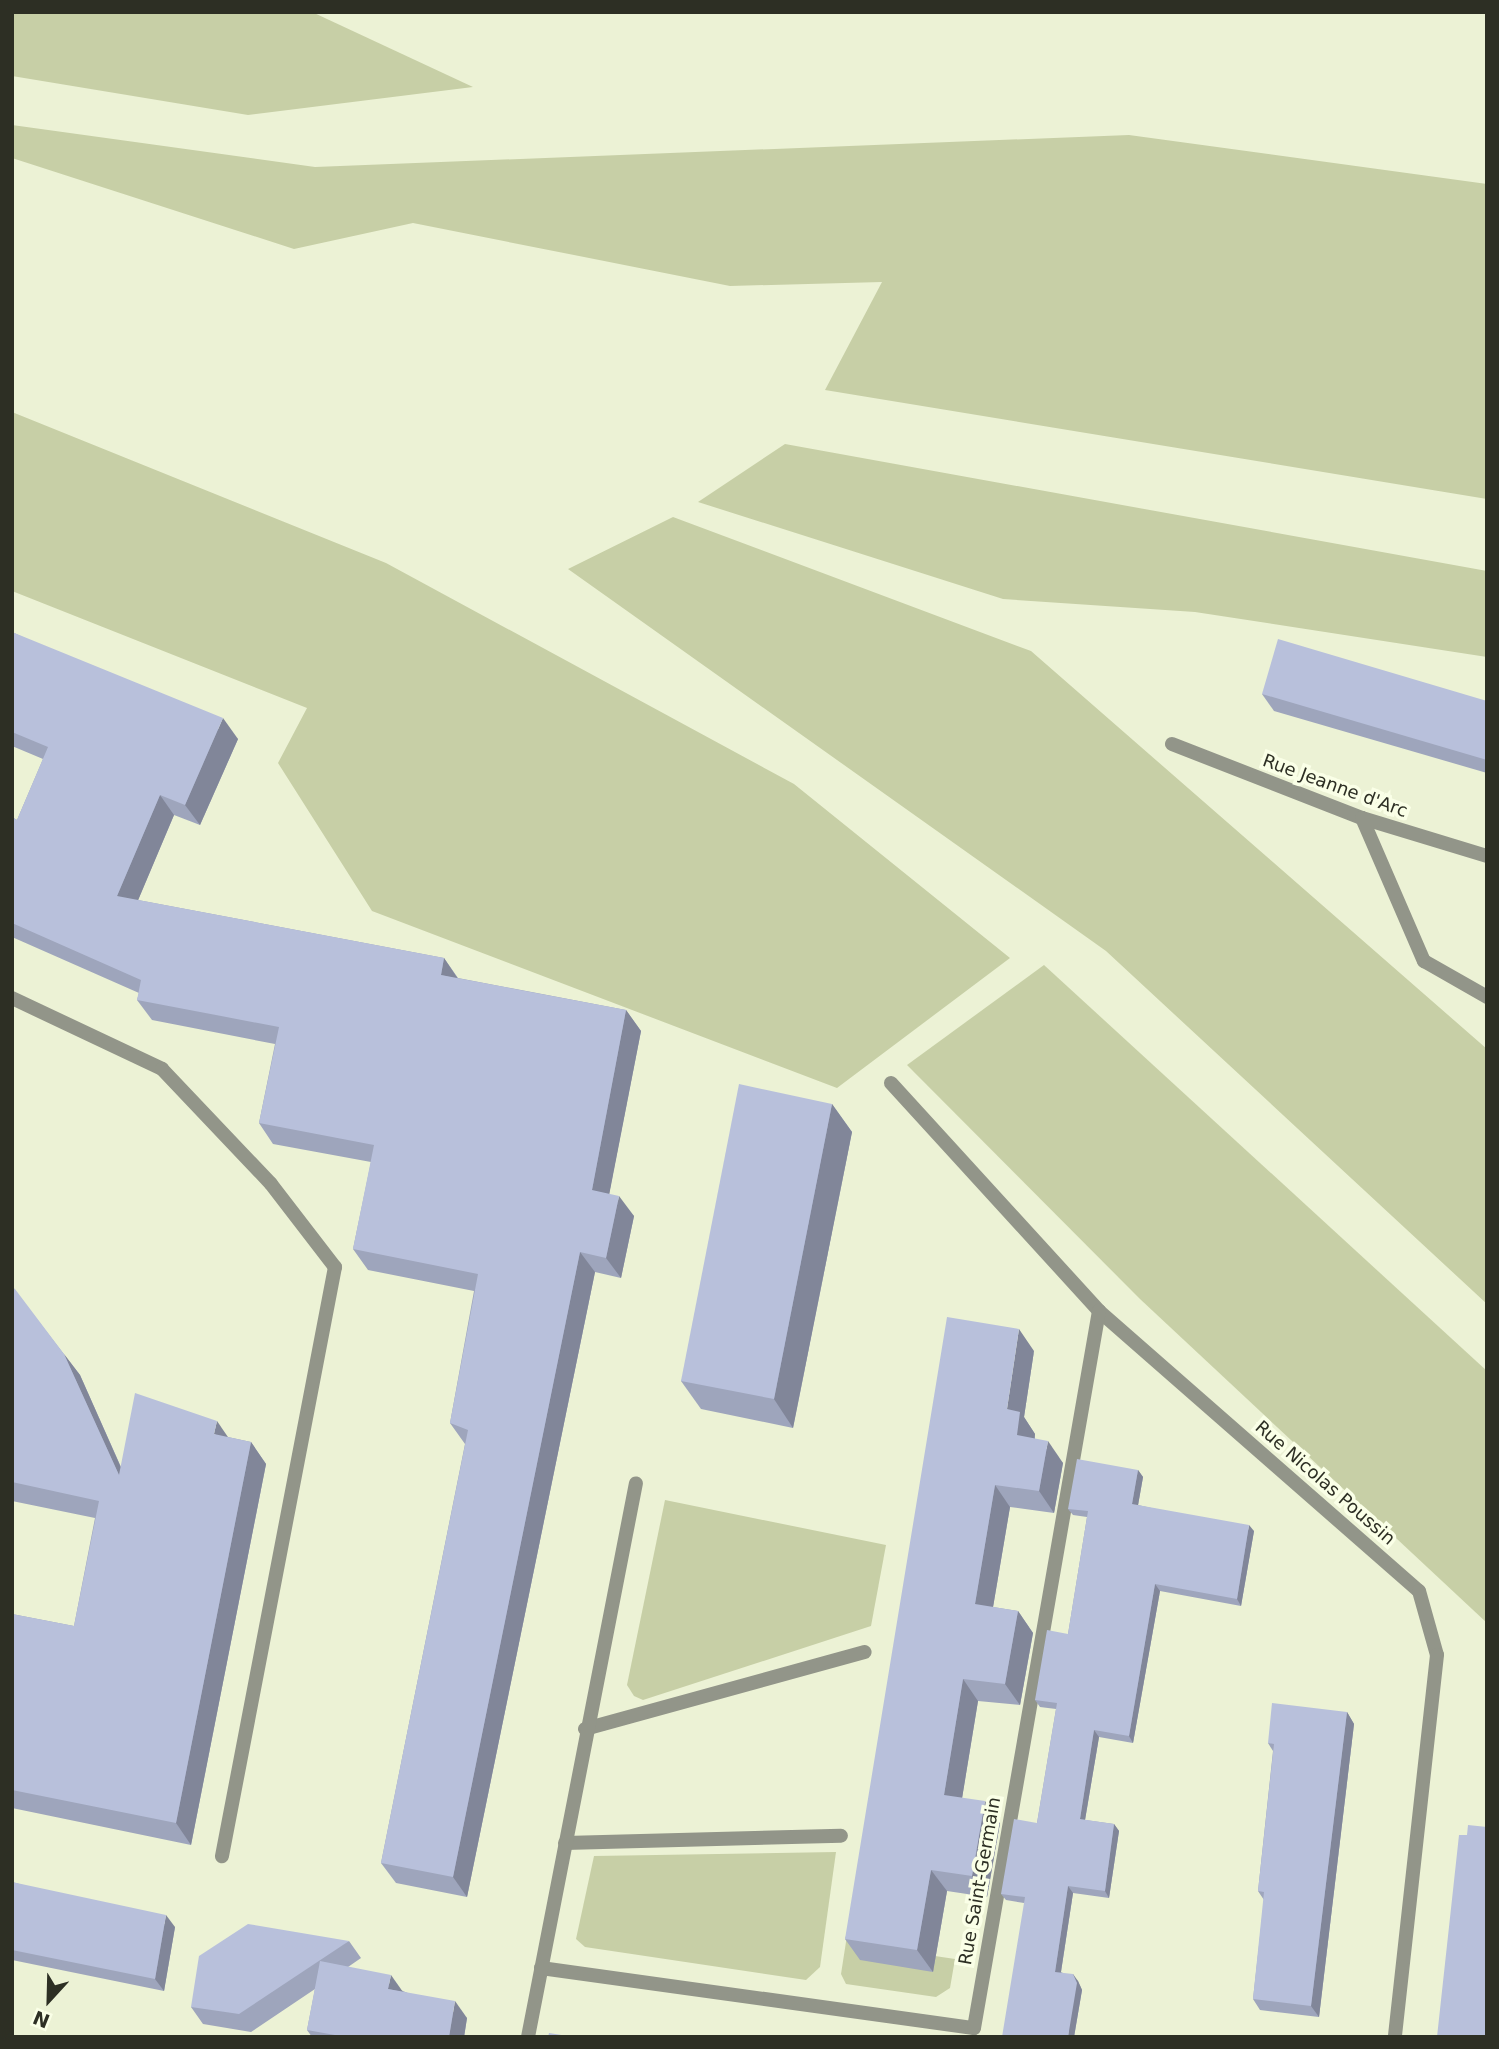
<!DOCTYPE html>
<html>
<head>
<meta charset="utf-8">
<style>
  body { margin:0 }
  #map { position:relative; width:1499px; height:2049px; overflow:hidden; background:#ecf2d5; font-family:"DejaVu Sans",sans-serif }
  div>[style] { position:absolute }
  .green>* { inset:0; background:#c7cfa6 }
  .minor>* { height:14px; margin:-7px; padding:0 7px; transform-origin:7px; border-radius:7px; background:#929589 }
  .wall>* { inset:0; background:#9ea5bc }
  .shaded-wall>* { inset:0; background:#818699 }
  .building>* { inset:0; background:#b8c0db }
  span { translate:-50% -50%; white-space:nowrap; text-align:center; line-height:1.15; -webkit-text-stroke:7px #faffe7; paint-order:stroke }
  .street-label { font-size:18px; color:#2d2f24 }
  .frame { position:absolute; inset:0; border:14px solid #2d2f24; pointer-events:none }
  .north { position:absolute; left:14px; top:1965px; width:70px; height:70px; -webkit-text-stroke:5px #faffe7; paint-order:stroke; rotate:202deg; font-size:19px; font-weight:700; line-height:28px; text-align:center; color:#2d2f24 }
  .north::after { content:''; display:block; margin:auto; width:24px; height:32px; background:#2d2f24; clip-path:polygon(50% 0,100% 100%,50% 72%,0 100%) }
</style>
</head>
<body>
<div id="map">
  <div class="green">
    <i style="clip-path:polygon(12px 12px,312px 12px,473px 87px,248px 115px,12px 76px)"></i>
    <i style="clip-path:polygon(12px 125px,315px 167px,1129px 135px,1487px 184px,1487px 499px,825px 390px,882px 282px,730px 286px,413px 223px,294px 249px,12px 158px)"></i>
    <i style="clip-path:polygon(12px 412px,386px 563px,794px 784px,1010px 958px,837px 1088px,372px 911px,278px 763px,307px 708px,12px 591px)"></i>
    <i style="clip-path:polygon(785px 444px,1487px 571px,1487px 657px,1195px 612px,1003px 599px,698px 502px)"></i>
    <i style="clip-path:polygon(673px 517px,1031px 651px,1487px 1049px,1487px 1304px,1106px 951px,568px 569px)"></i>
    <i style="clip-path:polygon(1044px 965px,1487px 1371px,1487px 1623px,1140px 1299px,907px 1065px)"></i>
    <i style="clip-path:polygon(665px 1500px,886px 1545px,871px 1626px,643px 1700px,634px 1696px,627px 1685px)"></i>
    <i style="clip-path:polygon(836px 1852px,820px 1967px,806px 1980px,585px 1947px,576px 1939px,594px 1856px)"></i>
    <i style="clip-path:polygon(860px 1852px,932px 1972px,935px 1956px,955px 1959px,950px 1988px,936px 1997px,846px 1984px,841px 1974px)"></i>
  </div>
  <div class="minor">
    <i style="left:1172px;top:744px;width:204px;rotate:21.3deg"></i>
    <i style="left:1362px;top:818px;width:131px;rotate:16.9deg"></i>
    <i style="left:1362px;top:818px;width:156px;rotate:66.6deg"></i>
    <i style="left:1424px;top:961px;width:73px;rotate:29.7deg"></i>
    <i style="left:12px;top:998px;width:166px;rotate:25.3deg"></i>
    <i style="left:162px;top:1069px;width:158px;rotate:46.5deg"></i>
    <i style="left:271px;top:1184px;width:105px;rotate:52.4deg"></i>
    <i style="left:335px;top:1267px;width:600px;rotate:100.86deg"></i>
    <i style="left:891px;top:1083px;width:309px;rotate:47.6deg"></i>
    <i style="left:1099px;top:1311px;width:425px;rotate:41.2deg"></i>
    <i style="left:1419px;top:1591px;width:66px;rotate:74.3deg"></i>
    <i style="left:1437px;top:1655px;width:384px;rotate:96.3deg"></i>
    <i style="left:585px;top:1729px;width:290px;rotate:-15.4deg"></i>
    <i style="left:565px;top:1843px;width:276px;rotate:-1.5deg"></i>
    <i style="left:541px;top:1968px;width:437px;rotate:7.9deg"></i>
    <i style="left:974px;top:2028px;width:728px;rotate:-80.11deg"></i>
    <i style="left:528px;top:2037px;width:564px;rotate:-78.97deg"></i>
  </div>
  <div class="wall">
    <i style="clip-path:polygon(12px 632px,238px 739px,200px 825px,174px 815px,138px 900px,444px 958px,458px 978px,626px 1010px,641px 1031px,609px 1194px,634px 1216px,621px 1278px,595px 1272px,467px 1897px,396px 1883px,381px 1863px,465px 1444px,450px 1423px,474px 1291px,368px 1270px,353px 1249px,371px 1162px,273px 1144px,259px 1123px,275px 1044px,152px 1020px,137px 1000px,139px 993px,12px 937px,12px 817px,17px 820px,43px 759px,12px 746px)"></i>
    <i style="clip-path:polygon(1262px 694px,1487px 701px,1487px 773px,1274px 711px)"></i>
    <i style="clip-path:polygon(832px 1104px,852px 1132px,793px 1428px,701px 1409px,681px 1381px)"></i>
    <i style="clip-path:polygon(12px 1287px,80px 1375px,121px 1467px,228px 1437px,251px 1442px,266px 1464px,191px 1845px,12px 1808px,12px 1614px,74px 1626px,95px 1518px,12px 1501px)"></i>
    <i style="clip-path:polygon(1034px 1351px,1024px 1417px,1035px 1434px,1035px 1439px,1063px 1463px,1054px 1513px,1010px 1507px,993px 1607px,1018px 1611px,1033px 1633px,1020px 1705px,978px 1701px,962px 1798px,1000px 1823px,987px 1897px,947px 1891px,933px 1972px,860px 1960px,845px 1939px)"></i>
    <i style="clip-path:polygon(1138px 1470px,1143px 1477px,1138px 1505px,1254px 1531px,1241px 1606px,1160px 1591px,1133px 1743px,1099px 1737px,1085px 1820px,1114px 1824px,1119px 1831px,1109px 1898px,1073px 1893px,1061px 1972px,1078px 1981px,1082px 1990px,1074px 2037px,1024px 1903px,1006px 1900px,1001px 1894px,1037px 1823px,1056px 1709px,1040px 1707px,1035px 1700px,1068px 1634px,1087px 1517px,1073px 1515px,1068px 1509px)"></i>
    <i style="clip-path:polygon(1347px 1712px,1354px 1724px,1319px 2017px,1260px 2010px,1253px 1999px,1264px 1900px,1258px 1891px,1273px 1751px,1268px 1743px)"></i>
    <i style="clip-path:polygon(12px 1882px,175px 1927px,164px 1991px,12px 1960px)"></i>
    <i style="clip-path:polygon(349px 1941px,361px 1958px,348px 1967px,403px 1991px,467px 2018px,464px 2037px,312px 2037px,307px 2030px,315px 1989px,251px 2032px,203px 2024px,191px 2007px)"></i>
  </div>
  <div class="shaded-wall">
    <i style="clip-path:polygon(223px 718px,238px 739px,200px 825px,185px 805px)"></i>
    <i style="clip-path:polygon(160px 795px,174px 815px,131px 917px,117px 896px)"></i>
    <i style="clip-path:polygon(444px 958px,458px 979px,441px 975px)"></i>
    <i style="clip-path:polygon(626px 1010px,641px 1031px,606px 1211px,592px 1190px)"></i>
    <i style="clip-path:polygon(832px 1104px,852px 1132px,793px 1428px,774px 1399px)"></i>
    <i style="clip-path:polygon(619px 1196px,634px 1216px,621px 1278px,606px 1258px)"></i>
    <i style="clip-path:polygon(580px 1252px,595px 1272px,467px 1897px,453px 1877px)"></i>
    <i style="clip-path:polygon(1019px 1329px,1034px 1351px,1024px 1417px,1035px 1434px,1032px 1457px,1017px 1435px,1007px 1409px)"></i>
    <i style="clip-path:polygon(64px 1354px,80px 1375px,134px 1497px,119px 1475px)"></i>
    <i style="clip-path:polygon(217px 1421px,232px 1443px,214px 1434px)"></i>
    <i style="clip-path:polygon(1048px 1441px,1063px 1463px,1054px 1513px,1039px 1491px)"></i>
    <i style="clip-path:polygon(251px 1442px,266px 1464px,191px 1845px,176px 1823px)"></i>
    <i style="clip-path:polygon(1138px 1470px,1143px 1477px,1137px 1511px,1132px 1504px)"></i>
    <i style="clip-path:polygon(995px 1485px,1010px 1507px,990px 1625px,975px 1604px)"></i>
    <i style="clip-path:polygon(1249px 1525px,1254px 1531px,1241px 1606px,1237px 1599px)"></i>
    <i style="clip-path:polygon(1155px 1584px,1160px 1591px,1133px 1743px,1129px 1736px)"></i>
    <i style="clip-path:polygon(1018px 1611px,1033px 1633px,1020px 1705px,1005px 1684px)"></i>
    <i style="clip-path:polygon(963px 1679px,978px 1701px,959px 1817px,944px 1795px)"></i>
    <i style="clip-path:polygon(1347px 1712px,1354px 1724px,1319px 2017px,1311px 2006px)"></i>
    <i style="clip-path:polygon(1094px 1730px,1099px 1737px,1084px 1826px,1080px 1819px)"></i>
    <i style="clip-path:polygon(985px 1801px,1000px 1823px,987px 1897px,972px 1876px)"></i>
    <i style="clip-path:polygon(1114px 1824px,1119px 1831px,1109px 1898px,1105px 1891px)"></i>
    <i style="clip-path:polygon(931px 1870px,947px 1891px,933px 1972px,917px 1950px)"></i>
    <i style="clip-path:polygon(1068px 1886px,1073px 1893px,1060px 1978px,1055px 1972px)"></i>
    <i style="clip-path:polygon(166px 1915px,175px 1927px,164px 1991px,155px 1979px)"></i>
    <i style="clip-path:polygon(1073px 1974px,1078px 1981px,1082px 1990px,1074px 2037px,1068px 2037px)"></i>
    <i style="clip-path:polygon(391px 1975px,403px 1992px,388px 1989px)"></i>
    <i style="clip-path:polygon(455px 2001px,467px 2018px,464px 2037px,449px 2037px)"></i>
  </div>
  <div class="building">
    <i style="clip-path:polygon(12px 632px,223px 718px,185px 805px,160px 795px,117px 896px,444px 958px,441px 975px,626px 1010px,592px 1190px,619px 1196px,606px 1258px,580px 1252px,453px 1877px,381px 1863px,468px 1430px,450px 1423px,478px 1274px,353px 1249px,374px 1145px,259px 1123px,279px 1027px,137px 1000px,141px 980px,12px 923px,12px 817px,17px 820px,48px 747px,12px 732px)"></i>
    <i style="clip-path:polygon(1278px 639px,1487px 701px,1487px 760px,1262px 694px)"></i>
    <i style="clip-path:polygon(739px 1084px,832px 1104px,774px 1399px,681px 1381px)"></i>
    <i style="clip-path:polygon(12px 1287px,15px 1289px,64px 1354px,119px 1475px,135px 1393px,217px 1421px,214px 1434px,251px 1442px,176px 1823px,12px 1790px,12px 1614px,74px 1626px,99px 1501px,12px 1482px)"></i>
    <i style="clip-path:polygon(947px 1317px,1019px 1329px,1007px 1409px,1020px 1412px,1017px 1435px,1048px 1441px,1039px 1491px,995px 1485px,975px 1604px,1018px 1611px,1005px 1684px,963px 1679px,944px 1795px,985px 1801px,972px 1876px,931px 1870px,917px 1950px,845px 1939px)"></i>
    <i style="clip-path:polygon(1077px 1459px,1138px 1470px,1132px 1504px,1249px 1525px,1237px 1599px,1155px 1584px,1129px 1736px,1094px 1730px,1080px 1819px,1114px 1824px,1105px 1891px,1068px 1886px,1055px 1972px,1073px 1974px,1077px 1983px,1068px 2037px,1002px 2037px,1025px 1897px,1001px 1894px,1014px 1819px,1037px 1823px,1057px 1703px,1035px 1700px,1047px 1630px,1068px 1634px,1088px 1511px,1068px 1509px)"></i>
    <i style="clip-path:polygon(1272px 1703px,1347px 1712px,1311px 2006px,1253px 1999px,1264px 1892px,1258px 1891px,1274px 1744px,1268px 1743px)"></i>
    <i style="clip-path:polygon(1468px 1825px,1487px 1827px,1487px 2037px,1437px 2037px,1459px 1835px,1467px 1835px)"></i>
    <i style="clip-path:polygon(12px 1882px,166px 1915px,155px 1979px,12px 1950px)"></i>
    <i style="clip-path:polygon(248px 1924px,349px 1941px,239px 2014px,191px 2007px,199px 1956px)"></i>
    <i style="clip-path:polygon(320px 1961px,391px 1975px,388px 1989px,455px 2001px,449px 2037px,346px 2037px,307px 2030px)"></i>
    <i style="clip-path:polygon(549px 2033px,574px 2037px,548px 2037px)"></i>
  </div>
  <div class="street-label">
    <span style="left:1335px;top:786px;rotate:20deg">Rue Jeanne d'Arc</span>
    <span style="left:1325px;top:1483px;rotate:41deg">Rue Nicolas Poussin</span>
    <span style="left:980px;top:1881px;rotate:-80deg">Rue Saint-Germain</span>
  </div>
  <div class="frame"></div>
  <div class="north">N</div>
</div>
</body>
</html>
